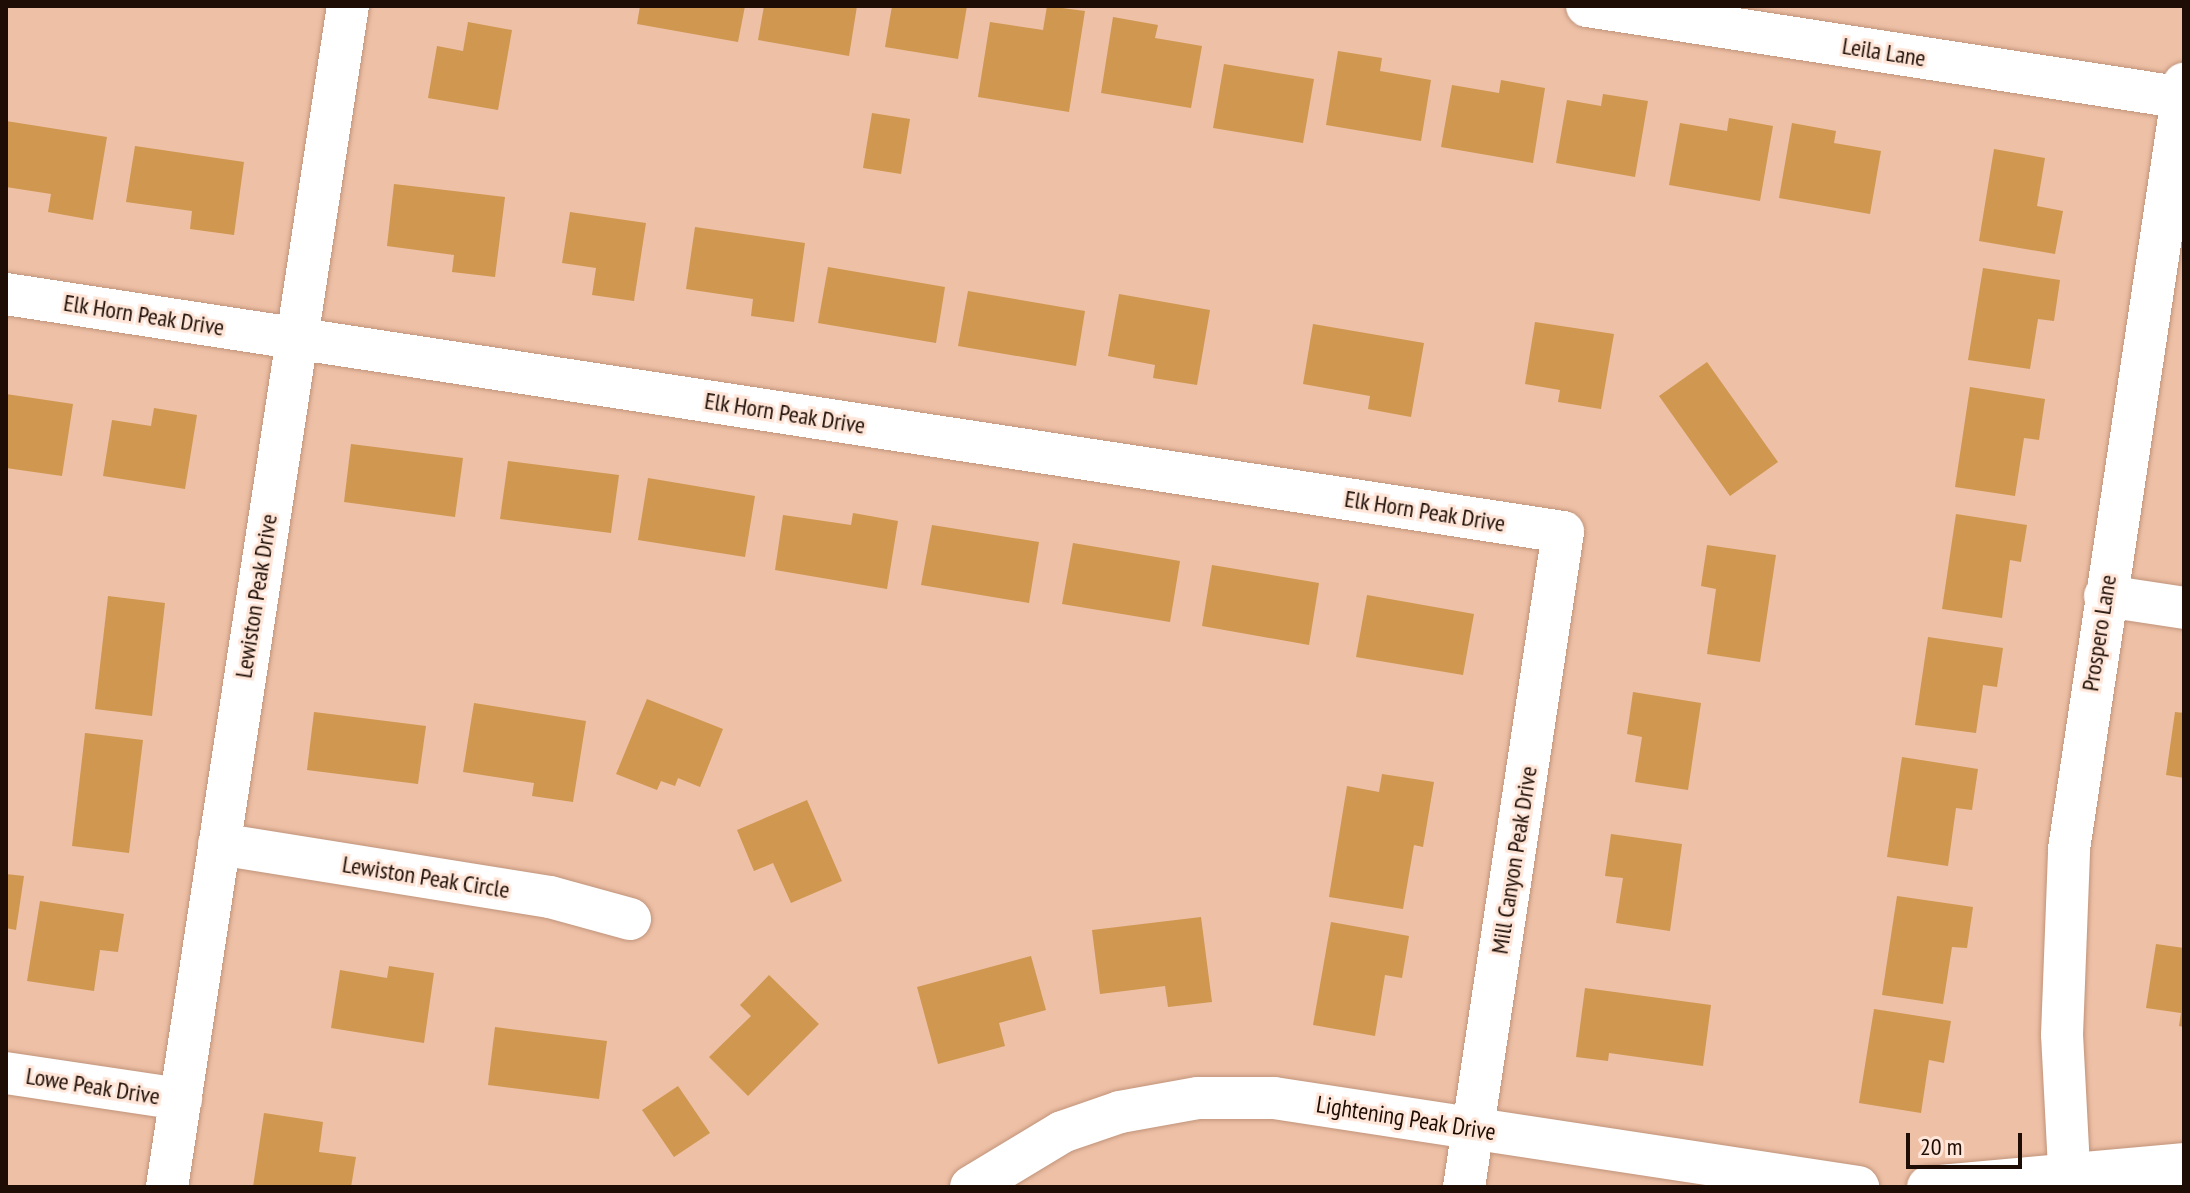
<!DOCTYPE html>
<html>
<head>
<meta charset="utf-8">
<style>
  body { margin:0 }
  #map { position:relative; width:2190px; height:1193px; overflow:hidden; background:#eec0a6; font-family:"PT Sans Narrow",sans-serif }
  div>[style] { position:absolute }
  .building>* { inset:0; background:#cf9750 }
  .roads { filter:drop-shadow(0 0 2px #c0947b) drop-shadow(0 0 2px #c0947b) }
  .minor>* { height:42px; margin:-21px; padding:0 21px; transform-origin:21px; border-radius:21px; background:#fff }
  span { translate:-50% -50%; white-space:nowrap; text-align:center; line-height:1.15; -webkit-text-stroke:6px #ffe6d9; paint-order:stroke }
  .street-label { font-size:24px; color:#1d0d05 }
  .frame { position:absolute; inset:0; border:8px solid #1d0d05; pointer-events:none }
  .scale { position:absolute; left:1906px; top:1133px; width:116px; height:36px; box-sizing:border-box; border:4px solid #1d0d05; border-top:0; padding-left:10px; font-size:24px; line-height:28px; white-space:nowrap; color:#1d0d05; -webkit-text-stroke:6px #ffe6d9; paint-order:stroke }
</style>
</head>
<body>
<div id="map">
  <div class="building">
    <i style="clip-path:polygon(640px 6px,745px 6px,738px 42px,637px 24px)"></i>
    <i style="clip-path:polygon(764px 6px,857px 6px,849px 56px,758px 40px)"></i>
    <i style="clip-path:polygon(892px 6px,967px 6px,958px 59px,885px 47px)"></i>
    <i style="clip-path:polygon(1047px 6px,1085px 11px,1069px 112px,978px 97px,990px 22px,1043px 30px)"></i>
    <i style="clip-path:polygon(1113px 17px,1158px 25px,1155px 38px,1202px 46px,1191px 108px,1101px 93px)"></i>
    <i style="clip-path:polygon(468px 22px,512px 30px,498px 110px,428px 98px,437px 46px,463px 51px)"></i>
    <i style="clip-path:polygon(1338px 51px,1382px 58px,1380px 71px,1431px 80px,1421px 141px,1326px 125px)"></i>
    <i style="clip-path:polygon(1224px 64px,1314px 79px,1303px 143px,1213px 128px)"></i>
    <i style="clip-path:polygon(1501px 80px,1545px 88px,1533px 163px,1441px 147px,1452px 85px,1499px 93px)"></i>
    <i style="clip-path:polygon(1603px 94px,1648px 101px,1635px 177px,1556px 163px,1567px 100px,1601px 106px)"></i>
    <i style="clip-path:polygon(872px 113px,910px 119px,901px 174px,863px 168px)"></i>
    <i style="clip-path:polygon(1729px 118px,1773px 126px,1760px 201px,1669px 185px,1680px 123px,1727px 131px)"></i>
    <i style="clip-path:polygon(6px 121px,107px 137px,93px 220px,48px 212px,51px 194px,6px 187px)"></i>
    <i style="clip-path:polygon(1792px 123px,1836px 131px,1834px 143px,1881px 151px,1870px 214px,1779px 198px)"></i>
    <i style="clip-path:polygon(135px 146px,244px 162px,234px 235px,190px 229px,192px 211px,126px 202px)"></i>
    <i style="clip-path:polygon(1994px 149px,2045px 158px,2037px 206px,2063px 211px,2055px 254px,1979px 241px)"></i>
    <i style="clip-path:polygon(394px 184px,505px 197px,495px 277px,452px 272px,454px 255px,387px 246px)"></i>
    <i style="clip-path:polygon(570px 212px,646px 223px,634px 301px,592px 295px,596px 268px,562px 263px)"></i>
    <i style="clip-path:polygon(695px 227px,805px 243px,794px 322px,751px 316px,753px 299px,686px 289px)"></i>
    <i style="clip-path:polygon(828px 267px,945px 287px,936px 343px,818px 323px)"></i>
    <i style="clip-path:polygon(1983px 268px,2060px 280px,2054px 321px,2038px 319px,2030px 369px,1968px 360px)"></i>
    <i style="clip-path:polygon(968px 291px,1085px 311px,1076px 366px,958px 346px)"></i>
    <i style="clip-path:polygon(1119px 294px,1210px 310px,1197px 385px,1153px 378px,1155px 365px,1108px 356px)"></i>
    <i style="clip-path:polygon(1535px 322px,1614px 334px,1601px 409px,1558px 402px,1560px 390px,1525px 384px)"></i>
    <i style="clip-path:polygon(1313px 324px,1424px 343px,1411px 417px,1368px 409px,1370px 396px,1303px 384px)"></i>
    <i style="clip-path:polygon(1707px 362px,1778px 462px,1730px 496px,1659px 396px)"></i>
    <i style="clip-path:polygon(1970px 387px,2045px 399px,2039px 440px,2024px 438px,2015px 496px,1955px 487px)"></i>
    <i style="clip-path:polygon(6px 394px,73px 404px,62px 476px,6px 468px)"></i>
    <i style="clip-path:polygon(154px 408px,197px 415px,185px 489px,103px 476px,112px 420px,151px 426px)"></i>
    <i style="clip-path:polygon(351px 444px,463px 458px,455px 517px,344px 502px)"></i>
    <i style="clip-path:polygon(508px 461px,619px 475px,611px 533px,500px 519px)"></i>
    <i style="clip-path:polygon(648px 478px,755px 496px,745px 557px,638px 540px)"></i>
    <i style="clip-path:polygon(853px 513px,898px 521px,887px 589px,775px 570px,783px 515px,851px 525px)"></i>
    <i style="clip-path:polygon(1956px 514px,2027px 525px,2021px 562px,2010px 560px,2002px 618px,1942px 609px)"></i>
    <i style="clip-path:polygon(932px 525px,1039px 542px,1029px 603px,921px 585px)"></i>
    <i style="clip-path:polygon(1073px 543px,1180px 561px,1170px 622px,1062px 604px)"></i>
    <i style="clip-path:polygon(1707px 545px,1776px 555px,1760px 662px,1707px 654px,1716px 589px,1701px 586px)"></i>
    <i style="clip-path:polygon(1212px 565px,1319px 583px,1309px 645px,1202px 626px)"></i>
    <i style="clip-path:polygon(1367px 595px,1474px 614px,1463px 675px,1356px 657px)"></i>
    <i style="clip-path:polygon(108px 596px,165px 603px,152px 716px,95px 709px)"></i>
    <i style="clip-path:polygon(1928px 637px,2003px 648px,1997px 687px,1983px 685px,1976px 733px,1915px 725px)"></i>
    <i style="clip-path:polygon(1633px 692px,1701px 703px,1688px 790px,1635px 782px,1642px 737px,1627px 734px)"></i>
    <i style="clip-path:polygon(647px 699px,723px 729px,700px 787px,678px 778px,675px 786px,661px 781px,657px 790px,616px 774px)"></i>
    <i style="clip-path:polygon(474px 703px,586px 721px,573px 802px,532px 796px,534px 783px,463px 772px)"></i>
    <i style="clip-path:polygon(314px 712px,426px 726px,418px 784px,307px 770px)"></i>
    <i style="clip-path:polygon(2175px 712px,2184px 713px,2184px 778px,2166px 775px)"></i>
    <i style="clip-path:polygon(85px 733px,143px 740px,129px 853px,72px 846px)"></i>
    <i style="clip-path:polygon(1902px 757px,1978px 769px,1972px 810px,1956px 808px,1948px 866px,1887px 857px)"></i>
    <i style="clip-path:polygon(1382px 774px,1434px 782px,1423px 847px,1414px 845px,1403px 909px,1329px 897px,1347px 786px,1379px 792px)"></i>
    <i style="clip-path:polygon(807px 800px,842px 881px,791px 903px,773px 863px,754px 871px,737px 830px)"></i>
    <i style="clip-path:polygon(1611px 834px,1682px 844px,1670px 931px,1616px 923px,1623px 878px,1605px 876px)"></i>
    <i style="clip-path:polygon(6px 874px,24px 876px,16px 930px,6px 928px)"></i>
    <i style="clip-path:polygon(1897px 896px,1973px 907px,1967px 948px,1952px 947px,1943px 1004px,1882px 995px)"></i>
    <i style="clip-path:polygon(40px 901px,124px 914px,118px 952px,100px 950px,94px 991px,27px 981px)"></i>
    <i style="clip-path:polygon(1201px 917px,1212px 1002px,1168px 1007px,1165px 986px,1100px 994px,1092px 930px)"></i>
    <i style="clip-path:polygon(1331px 922px,1409px 936px,1402px 978px,1385px 975px,1375px 1036px,1313px 1025px)"></i>
    <i style="clip-path:polygon(2156px 944px,2184px 948px,2184px 1027px,2179px 1026px,2181px 1013px,2146px 1008px)"></i>
    <i style="clip-path:polygon(1031px 956px,1046px 1010px,999px 1023px,1005px 1046px,938px 1064px,917px 987px)"></i>
    <i style="clip-path:polygon(389px 966px,434px 973px,424px 1043px,331px 1028px,340px 970px,387px 978px)"></i>
    <i style="clip-path:polygon(769px 975px,819px 1024px,748px 1096px,709px 1057px,751px 1016px,740px 1005px)"></i>
    <i style="clip-path:polygon(1585px 988px,1711px 1005px,1703px 1066px,1609px 1053px,1608px 1061px,1576px 1057px)"></i>
    <i style="clip-path:polygon(1874px 1009px,1951px 1021px,1944px 1063px,1929px 1060px,1921px 1113px,1859px 1103px)"></i>
    <i style="clip-path:polygon(495px 1027px,607px 1041px,599px 1099px,488px 1085px)"></i>
    <i style="clip-path:polygon(678px 1086px,710px 1133px,674px 1157px,642px 1110px)"></i>
    <i style="clip-path:polygon(264px 1113px,323px 1122px,319px 1152px,356px 1157px,351px 1187px,253px 1187px)"></i>
  </div>
  <div class="roads">
    <div class="minor">
      <i style="left:1587px;top:6px;width:604px;rotate:8.76deg"></i>
      <i style="left:6px;top:294px;width:1575px;rotate:8.69deg"></i>
      <i style="left:1563px;top:532px;width:662px;rotate:98.59deg"></i>
      <i style="left:2105px;top:596px;width:80px;rotate:8.6deg"></i>
      <i style="left:219px;top:844px;width:335px;rotate:9.1deg"></i>
      <i style="left:550px;top:897px;width:83px;rotate:15.4deg"></i>
      <i style="left:6px;top:1073px;width:177px;rotate:8.5deg"></i>
      <i style="left:167px;top:1187px;width:1195px;rotate:-81.29deg"></i>
      <i style="left:971px;top:1187px;width:106px;rotate:-31.1deg"></i>
      <i style="left:1062px;top:1132px;width:61px;rotate:-19deg"></i>
      <i style="left:1120px;top:1112px;width:79px;rotate:-10.2deg"></i>
      <i style="left:1198px;top:1098px;width:76px"></i>
      <i style="left:1274px;top:1098px;width:591px;rotate:8.67deg"></i>
      <i style="left:1928px;top:1187px;width:257px;rotate:-5.1deg"></i>
      <i style="left:2070px;top:1187px;width:152px;rotate:-93deg"></i>
      <i style="left:2062px;top:1035px;width:186px;rotate:-87.8deg"></i>
      <i style="left:2069px;top:849px;width:774px;rotate:-81.45deg"></i>
    </div>
  </div>
  <div class="street-label">
    <span style="left:1884px;top:52px;rotate:9deg">Leila Lane</span>
    <span style="left:144px;top:315px;rotate:9deg">Elk Horn Peak Drive</span>
    <span style="left:785px;top:413px;rotate:9deg">Elk Horn Peak Drive</span>
    <span style="left:1425px;top:511px;rotate:9deg">Elk Horn Peak Drive</span>
    <span style="left:256px;top:596px;rotate:-81deg">Lewiston Peak Drive</span>
    <span style="left:2099px;top:633px;rotate:-81deg">Prospero Lane</span>
    <span style="left:1514px;top:860px;rotate:-81deg">Mill Canyon Peak Drive</span>
    <span style="left:426px;top:877px;rotate:9deg">Lewiston Peak Circle</span>
    <span style="left:93px;top:1086px;rotate:9deg">Lowe Peak Drive</span>
    <span style="left:1406px;top:1118px;rotate:9deg">Lightening Peak Drive</span>
  </div>
  <div class="frame"></div>
  <div class="scale">20 m</div>
</div>
</body>
</html>
